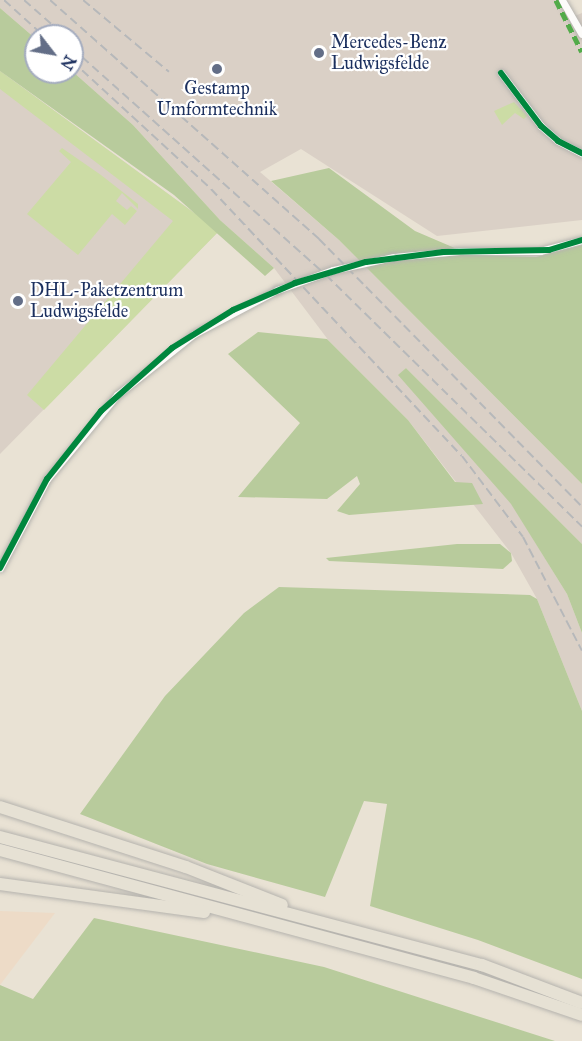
<!DOCTYPE html>
<html>
<head>
<meta charset="utf-8">
<style>
  body { margin:0 }
  #map { position:relative; width:582px; height:1041px; overflow:hidden; background:#e9e2d4; font-family:"IM FELL Great Primer",serif }
  div>[style] { position:absolute }
  .built>* { inset:0; background:#eddbc7 }
  .industrial>* { inset:0; background:#dad0c6 }
  .green>* { inset:0; background:#ccdca5 }
  .forest>* { inset:0; background:#b8cb9c }
  .roads { filter:drop-shadow(0 0 2px #b5b3ae) drop-shadow(0 0 2px #b5b3ae) }
  .street>* { height:7px; margin:-3.5px; padding:0 3.5px; transform-origin:3.5px; border-radius:3.5px; background:#fcfbf9 }
  .highway>* { height:12px; margin:-6px; padding:0 6px; transform-origin:6px; border-radius:6px; background:#e6e1d4 }
  .rail>* { height:2px; margin-top:-1px; transform-origin:0; background:repeating-linear-gradient(90deg,#b6b8ba 0 9px,transparent 0 13.5px) }
  .bridges { filter:drop-shadow(0 0 2px #b5b3ae) drop-shadow(0 0 2px #b5b3ae) }
  .street-bridge>* { height:7px; margin:-3.5px; padding:0 3.5px; transform-origin:3.5px; border-radius:3.5px; background:#fcfbf9 }
  .quiet>* { height:4.5px; margin-top:-2.25px; transform-origin:0; background:repeating-linear-gradient(90deg,#52ab49 0 9px,transparent 0 13.5px) }
  .cycleway>* { height:6px; margin:-3px; padding:0 3px; transform-origin:3px; border-radius:3px; background:#00873e }
  .dots>* { width:16px; height:16px; translate:-50% -50%; box-sizing:border-box; border:3px solid #fff; border-radius:50% }
  span { translate:-50% -50%; white-space:nowrap; text-align:center; line-height:1.15; -webkit-text-stroke:4.5px #fff; paint-order:stroke }
  .poi-label { font-size:18px; color:#1b2f5e }
  .left { translate:0 -50%; text-align:left }
  .north { position:absolute; left:24px; top:24px; width:60px; height:60px; box-sizing:border-box; background:#fff; border:2px solid #a4acbf; border-radius:50%; rotate:121deg; font-size:16px; font-weight:700; line-height:24px; text-align:center; color:#1b2f5e }
  .north::after { content:''; display:block; margin:auto; width:21px; height:27px; background:#636e87; clip-path:polygon(50% 0,100% 100%,50% 72%,0 100%) }
</style>
</head>
<body>
<div id="map">
  <div class="built">
    <i style="clip-path:polygon(0 911px,55px 913px,0 985px)"></i>
  </div>
  <div class="industrial">
    <i style="clip-path:polygon(0 0,562px 0,572px 17px,582px 13px,582px 220px,437px 236px,301px 149px,260px 172px,339px 240px,582px 484px,582px 544px,406px 368px,399px 375px,511px 503px,567px 594px,582px 633px,582px 711px,537px 599px,511px 553px,408px 420px,329px 341px,274px 268px,220px 220px,133px 125px,72px 71px,72px 36px,36px 39px,0 8px)"></i>
    <i style="clip-path:polygon(0 71px,219px 231px,0 454px)"></i>
  </div>
  <div class="green">
    <i style="clip-path:polygon(0 71px,219px 231px,44px 410px,27px 395px,173px 221px,0 89px)"></i>
    <i style="clip-path:polygon(514px 102px,527px 116px,524px 119px,515px 113px,502px 125px,494px 111px)"></i>
    <i style="clip-path:polygon(62px 148px,101px 175px,138px 204px,138px 209px,122px 193px,116px 201px,127px 210px,131px 206px,137px 211px,125px 225px,112px 214px,78px 255px,27px 214px,71px 162px,59px 151px)"></i>
  </div>
  <div class="forest">
    <i style="clip-path:polygon(0 8px,36px 39px,36px 72px,72px 71px,133px 125px,220px 220px,274px 268px,265px 276px,174px 195px,0 71px)"></i>
    <i style="clip-path:polygon(329px 168px,415px 231px,471px 255px,536px 257px,582px 245px,582px 484px,339px 240px,271px 181px)"></i>
    <i style="clip-path:polygon(258px 332px,327px 339px,408px 420px,455px 482px,472px 483px,483px 504px,349px 515px,337px 511px,360px 484px,357px 476px,327px 499px,238px 497px,300px 423px,228px 354px)"></i>
    <i style="clip-path:polygon(406px 368px,582px 544px,582px 633px,567px 594px,511px 504px,398px 375px)"></i>
    <i style="clip-path:polygon(457px 544px,500px 544px,511px 553px,512px 561px,503px 569px,329px 561px,326px 558px)"></i>
    <i style="clip-path:polygon(279px 587px,530px 595px,537px 599px,582px 711px,582px 979px,478px 940px,370px 906px,387px 804px,364px 801px,325px 897px,207px 864px,80px 814px,165px 696px,244px 613px)"></i>
    <i style="clip-path:polygon(94px 918px,324px 967px,555px 1041px,0 1041px,0 985px,33px 999px)"></i>
  </div>
  <div class="roads">
    <div class="street">
      <i style="left:562px;top:0;width:39px;rotate:60deg"></i>
      <i style="left:501px;top:73px;width:66px;rotate:53deg"></i>
      <i style="left:541px;top:126px;width:23px;rotate:41deg"></i>
      <i style="left:558px;top:141px;width:27px;rotate:27deg"></i>
      <i style="left:393px;top:257px;width:67px;rotate:-5.1deg"></i>
      <i style="left:460px;top:251px;width:80px"></i>
      <i style="left:540px;top:251px;width:43px;rotate:-14.7deg"></i>
      <i style="left:0;top:568px;width:101px;rotate:-62.2deg"></i>
      <i style="left:47px;top:479px;width:109px;rotate:-50.2deg"></i>
      <i style="left:117px;top:395px;width:98px;rotate:-38.4deg"></i>
      <i style="left:194px;top:334px;width:94px;rotate:-27.9deg"></i>
    </div>
    <div class="highway">
      <i style="left:0;top:807px;width:195px;rotate:17.9deg"></i>
      <i style="left:186px;top:867px;width:103px;rotate:21.6deg"></i>
      <i style="left:0;top:837px;width:499px;rotate:14.9deg"></i>
      <i style="left:482px;top:965px;width:107px;rotate:20.8deg"></i>
      <i style="left:0;top:850px;width:491px;rotate:15.1deg"></i>
      <i style="left:474px;top:978px;width:114px;rotate:18.9deg"></i>
      <i style="left:0;top:884px;width:206px;rotate:7.8deg"></i>
    </div>
  </div>
  <div class="rail">
    <i style="left:4px;top:0;width:54px;rotate:42deg"></i>
    <i style="left:24px;top:0;width:55px;rotate:41.3deg"></i>
    <i style="left:50px;top:0;width:360px;rotate:41.6deg"></i>
    <i style="left:319px;top:239px;width:375px;rotate:45.5deg"></i>
    <i style="left:83px;top:0;width:112px;rotate:39.9deg"></i>
    <i style="left:72px;top:48px;width:341px;rotate:41.8deg"></i>
    <i style="left:326px;top:275px;width:359px;rotate:44.5deg"></i>
    <i style="left:72px;top:61px;width:189px;rotate:42.6deg"></i>
    <i style="left:211px;top:189px;width:366px;rotate:46.8deg"></i>
    <i style="left:462px;top:456px;width:101px;rotate:53deg"></i>
    <i style="left:523px;top:537px;width:128px;rotate:62.6deg"></i>
  </div>
  <div class="bridges">
    <div class="street-bridge">
      <i style="left:277px;top:290px;width:59px;rotate:-19.7deg"></i>
      <i style="left:333px;top:270px;width:61px;rotate:-12.2deg"></i>
    </div>
  </div>
  <div class="quiet">
    <i style="left:556px;top:0;width:58px;rotate:63.4deg"></i>
  </div>
  <div class="cycleway">
    <i style="left:501px;top:73px;width:66px;rotate:53deg"></i>
    <i style="left:541px;top:126px;width:23px;rotate:41deg"></i>
    <i style="left:558px;top:141px;width:27px;rotate:27deg"></i>
    <i style="left:0;top:568px;width:101px;rotate:-62.2deg"></i>
    <i style="left:47px;top:479px;width:87px;rotate:-51.5deg"></i>
    <i style="left:101px;top:411px;width:95px;rotate:-41.6deg"></i>
    <i style="left:172px;top:348px;width:72px;rotate:-31.9deg"></i>
    <i style="left:233px;top:310px;width:68px;rotate:-23.5deg"></i>
    <i style="left:295px;top:283px;width:74px;rotate:-16.5deg"></i>
    <i style="left:366px;top:262px;width:78px;rotate:-7.4deg"></i>
    <i style="left:443px;top:252px;width:106px;rotate:-1.1deg"></i>
    <i style="left:549px;top:250px;width:34px;rotate:-17deg"></i>
  </div>
  <div class="dots">
    <i style="left:319px;top:53px;background:#636e87"></i>
    <i style="left:217px;top:69px;background:#636e87"></i>
    <i style="left:18px;top:301px;background:#636e87"></i>
  </div>
  <div class="poi-label">
    <span class="left" style="left:331px;top:53px">Mercedes-Benz<br>Ludwigsfelde</span>
    <span style="left:217px;top:99px">Gestamp<br>Umformtechnik</span>
    <span class="left" style="left:30px;top:301px">DHL-Paketzentrum<br>Ludwigsfelde</span>
  </div>
  <div class="north">N</div>
</div>
</body>
</html>
